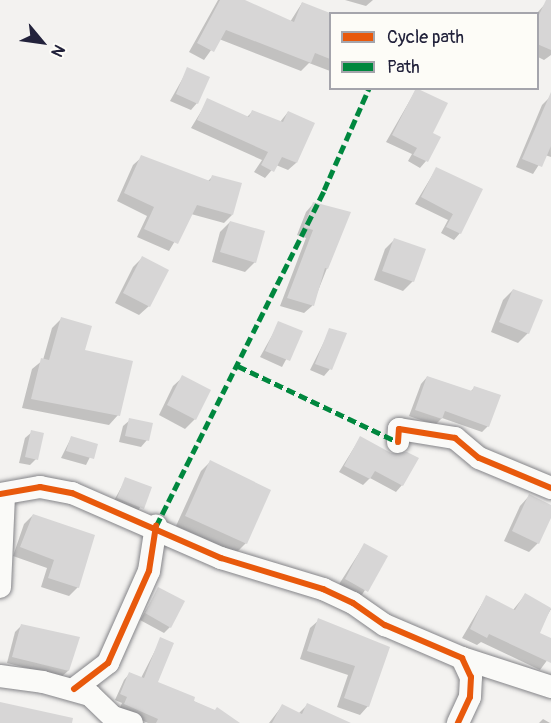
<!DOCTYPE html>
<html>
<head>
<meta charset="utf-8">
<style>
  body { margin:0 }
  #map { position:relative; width:551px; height:723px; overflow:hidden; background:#f3f2f0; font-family:Pangolin,sans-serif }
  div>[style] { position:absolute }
  .shadow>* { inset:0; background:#0003 }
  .building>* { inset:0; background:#d7d6d6 }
  .roads { filter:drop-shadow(0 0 2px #848488) drop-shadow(0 0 2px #848488) }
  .minor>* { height:22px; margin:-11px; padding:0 11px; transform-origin:11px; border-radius:11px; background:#fafaf8 }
  .quiet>* { height:4.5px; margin-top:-2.25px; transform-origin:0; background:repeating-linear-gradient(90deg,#00873e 0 9px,transparent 0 13.5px) }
  .cycleway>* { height:6px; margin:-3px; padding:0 3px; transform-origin:3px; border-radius:3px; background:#e8590c }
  span { translate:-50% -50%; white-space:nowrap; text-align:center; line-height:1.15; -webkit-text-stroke:4.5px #fdfcf7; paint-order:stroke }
  .legend { position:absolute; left:329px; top:12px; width:210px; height:78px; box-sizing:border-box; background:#fdfcf7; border:2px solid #a5a5ac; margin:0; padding:8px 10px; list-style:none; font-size:18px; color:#22223b }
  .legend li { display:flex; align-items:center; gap:12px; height:30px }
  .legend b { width:30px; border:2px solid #a5a5ac }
  .north { position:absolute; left:12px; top:12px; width:60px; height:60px; -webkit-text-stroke:4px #fdfcf7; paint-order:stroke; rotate:119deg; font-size:16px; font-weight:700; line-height:24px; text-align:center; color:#22223b }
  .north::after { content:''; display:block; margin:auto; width:21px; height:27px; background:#22223b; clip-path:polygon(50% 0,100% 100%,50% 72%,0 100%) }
</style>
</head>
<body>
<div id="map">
  <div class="shadow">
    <i style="clip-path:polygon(218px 0,242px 0,290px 22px,302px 3px,330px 21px,330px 71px,309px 63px,301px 71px,219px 39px,204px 60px,189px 52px)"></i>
    <i style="clip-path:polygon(345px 0,373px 0,366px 6px)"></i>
    <i style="clip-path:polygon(546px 3px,551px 5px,551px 55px,544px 60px,538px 57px,536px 14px)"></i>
    <i style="clip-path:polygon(188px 69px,197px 103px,191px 110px,170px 101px)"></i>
    <i style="clip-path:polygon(417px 88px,431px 133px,426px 161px,420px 168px,408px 161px,412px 154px,386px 142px)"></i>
    <i style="clip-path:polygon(550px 97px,551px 157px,545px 155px,533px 174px,516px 167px,542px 105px)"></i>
    <i style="clip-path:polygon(208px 100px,247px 117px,252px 112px,280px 122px,288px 112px,313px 123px,296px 163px,288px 170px,276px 165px,265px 178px,254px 172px,262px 160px,191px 128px)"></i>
    <i style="clip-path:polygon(142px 157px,207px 182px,212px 177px,232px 215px,224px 223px,191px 214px,169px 251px,137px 237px,147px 216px,117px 201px,133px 165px)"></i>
    <i style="clip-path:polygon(436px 169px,460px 233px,454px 240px,441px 233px,448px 220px,415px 204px)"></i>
    <i style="clip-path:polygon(313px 204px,349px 213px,312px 306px,304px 313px,280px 306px,306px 238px,297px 235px,306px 212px)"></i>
    <i style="clip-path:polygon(230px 222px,255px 262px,245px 272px,212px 262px,220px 232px)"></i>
    <i style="clip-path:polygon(394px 240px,413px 281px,403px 291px,374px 280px,385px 249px)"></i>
    <i style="clip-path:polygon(142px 258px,149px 306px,139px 315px,115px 303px,133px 267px)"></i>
    <i style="clip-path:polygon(513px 290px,528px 333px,518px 343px,491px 332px,503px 300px)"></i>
    <i style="clip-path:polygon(61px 319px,118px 415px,109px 425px,22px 408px,32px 369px,43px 360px,52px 328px)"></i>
    <i style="clip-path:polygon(279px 323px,301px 332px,282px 367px,260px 357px)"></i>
    <i style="clip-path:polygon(330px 330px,330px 369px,324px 376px,310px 370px)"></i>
    <i style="clip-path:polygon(183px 377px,195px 419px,185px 429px,159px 415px,173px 386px)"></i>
    <i style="clip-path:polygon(427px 377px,470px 392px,474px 388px,488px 426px,482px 432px,442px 418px,435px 425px,409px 416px,421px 384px)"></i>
    <i style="clip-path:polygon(130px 420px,147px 440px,141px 447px,119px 442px,123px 426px)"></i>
    <i style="clip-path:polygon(32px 432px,36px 459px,30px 465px,19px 463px,25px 438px)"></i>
    <i style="clip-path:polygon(71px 438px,96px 445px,86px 465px,61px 458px)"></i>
    <i style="clip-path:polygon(360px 438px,402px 485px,396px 492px,370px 478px,363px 485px,339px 472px)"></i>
    <i style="clip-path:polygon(210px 462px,246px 543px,236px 553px,176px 526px,201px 471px)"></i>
    <i style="clip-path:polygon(126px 479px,150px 488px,136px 515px,112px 504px)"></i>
    <i style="clip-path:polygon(529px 496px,551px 506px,551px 515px,538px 543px,529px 552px,504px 541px,520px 506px)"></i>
    <i style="clip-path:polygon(33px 515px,78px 587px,69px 596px,41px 587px,47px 568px,13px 556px,24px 524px)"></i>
    <i style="clip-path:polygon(364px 545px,386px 557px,358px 601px,336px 589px)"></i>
    <i style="clip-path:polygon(159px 589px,170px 627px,164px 633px,140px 620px)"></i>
    <i style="clip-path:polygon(525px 595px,551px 609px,537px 633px,551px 640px,551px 655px,540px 670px,481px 642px,477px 645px,462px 638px,486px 597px,513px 610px)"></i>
    <i style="clip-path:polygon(319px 620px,388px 648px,368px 706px,360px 715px,337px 707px,348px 675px,300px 659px,310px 628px)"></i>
    <i style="clip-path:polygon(22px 625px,78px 638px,68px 671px,61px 677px,7px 663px,15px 632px)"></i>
    <i style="clip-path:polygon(161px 639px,156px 683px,214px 711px,229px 723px,148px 723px,119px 710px,122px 703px,115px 700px,124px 680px,130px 673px,141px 678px)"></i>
    <i style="clip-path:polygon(307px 705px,335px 723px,269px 723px,282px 706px,298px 714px)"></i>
    <i style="clip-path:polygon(543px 719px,550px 723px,539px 723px)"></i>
  </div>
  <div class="building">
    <i style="clip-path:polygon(220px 0,245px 0,294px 22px,302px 2px,330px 13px,330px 59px,315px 53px,311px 63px,226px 30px,214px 52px,197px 43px)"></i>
    <i style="clip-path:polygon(546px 0,551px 0,551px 50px,537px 44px,537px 19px)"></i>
    <i style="clip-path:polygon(187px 67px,210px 77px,198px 104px,176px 94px)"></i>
    <i style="clip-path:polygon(416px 88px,448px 103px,433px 133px,441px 137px,428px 162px,413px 155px,417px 148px,392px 135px)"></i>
    <i style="clip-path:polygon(551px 92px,551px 146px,542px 167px,522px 159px)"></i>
    <i style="clip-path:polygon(207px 98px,249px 117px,252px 110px,283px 122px,288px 111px,315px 123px,297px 163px,282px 157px,274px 172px,261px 165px,268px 152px,197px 120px)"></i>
    <i style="clip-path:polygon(141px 155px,210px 181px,212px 175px,242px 183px,233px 215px,197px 205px,178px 244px,144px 229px,154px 207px,124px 193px)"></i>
    <i style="clip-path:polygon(436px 167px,483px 189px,461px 234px,446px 227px,453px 214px,421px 197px)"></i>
    <i style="clip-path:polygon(313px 202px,351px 212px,328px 269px,325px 268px,314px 306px,287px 298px,313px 230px,304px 227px)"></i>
    <i style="clip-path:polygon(230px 221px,265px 231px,256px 263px,220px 252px)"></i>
    <i style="clip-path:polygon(394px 238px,426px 249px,414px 282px,382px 271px)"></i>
    <i style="clip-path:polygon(142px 256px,169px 270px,150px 307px,123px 293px)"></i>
    <i style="clip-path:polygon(513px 289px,543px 300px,529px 334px,499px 322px)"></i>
    <i style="clip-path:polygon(61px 317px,92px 326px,85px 350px,133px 361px,120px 416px,31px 399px,41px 358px,49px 360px)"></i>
    <i style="clip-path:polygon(278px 321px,303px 331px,290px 361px,265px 351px)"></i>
    <i style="clip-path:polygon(329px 328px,347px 333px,332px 370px,315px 364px)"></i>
    <i style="clip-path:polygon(182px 375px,211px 390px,196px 420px,167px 405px)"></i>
    <i style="clip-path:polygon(427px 376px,472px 391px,474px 386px,501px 395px,489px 427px,445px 411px,442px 419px,415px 410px)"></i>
    <i style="clip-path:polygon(129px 418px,153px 423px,149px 441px,125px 436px)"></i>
    <i style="clip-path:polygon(31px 430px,44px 433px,38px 460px,25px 457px)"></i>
    <i style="clip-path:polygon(71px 436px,98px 444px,94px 459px,66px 451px)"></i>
    <i style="clip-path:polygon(360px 436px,391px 453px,407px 452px,419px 458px,403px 486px,375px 471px,370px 479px,344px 466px)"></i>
    <i style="clip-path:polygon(210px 460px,271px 490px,247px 544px,185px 516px)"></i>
    <i style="clip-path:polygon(125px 477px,152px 487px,144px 509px,117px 498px)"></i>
    <i style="clip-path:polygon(529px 494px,551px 505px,551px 518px,539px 544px,512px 531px)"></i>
    <i style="clip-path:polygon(33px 514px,95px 535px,79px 588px,48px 578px,54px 560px,20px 547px)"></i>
    <i style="clip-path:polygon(364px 543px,388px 556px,368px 592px,345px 579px)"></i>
    <i style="clip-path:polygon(158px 587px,185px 601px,171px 628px,145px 613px)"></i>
    <i style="clip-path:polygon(525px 593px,551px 608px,540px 633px,551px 638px,551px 663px,489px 634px,487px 638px,470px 629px,486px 595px,515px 610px)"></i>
    <i style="clip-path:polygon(318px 618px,390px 647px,369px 707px,344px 698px,355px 666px,307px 651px)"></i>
    <i style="clip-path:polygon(21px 624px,80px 637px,69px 671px,12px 657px)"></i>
    <i style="clip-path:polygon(160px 637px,174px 643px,158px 682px,195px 697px,194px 701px,215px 710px,217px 707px,240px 723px,156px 723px,158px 719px,124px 704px,127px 697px,120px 694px,129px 672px,144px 678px)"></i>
    <i style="clip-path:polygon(0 702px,73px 718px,72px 723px,0 723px)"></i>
    <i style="clip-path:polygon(307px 703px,351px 723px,272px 723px,282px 704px,302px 714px)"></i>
  </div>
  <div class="roads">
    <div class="minor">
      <i style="left:398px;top:442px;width:13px;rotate:-86deg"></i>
      <i style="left:399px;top:429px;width:57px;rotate:9.1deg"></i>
      <i style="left:455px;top:438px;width:31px;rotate:40deg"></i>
      <i style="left:479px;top:458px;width:78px;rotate:22.6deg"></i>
      <i style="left:0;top:494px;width:41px;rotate:-9.9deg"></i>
      <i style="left:40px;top:487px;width:33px;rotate:11deg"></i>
      <i style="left:72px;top:493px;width:163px;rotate:23.6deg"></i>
      <i style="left:221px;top:558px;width:107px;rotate:16.9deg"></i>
      <i style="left:323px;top:589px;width:33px;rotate:25deg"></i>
      <i style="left:353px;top:603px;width:39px;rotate:35deg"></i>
      <i style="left:385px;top:625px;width:84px;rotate:23.2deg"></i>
      <i style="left:462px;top:658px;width:21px;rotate:65deg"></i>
      <i style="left:471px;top:677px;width:20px;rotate:93deg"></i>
      <i style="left:470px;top:697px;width:29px;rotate:115deg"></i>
      <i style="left:0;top:587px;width:93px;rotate:-87.5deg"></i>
      <i style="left:462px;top:658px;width:94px;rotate:18deg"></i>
      <i style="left:0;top:676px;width:43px;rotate:7.9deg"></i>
      <i style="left:43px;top:682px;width:49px;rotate:15.5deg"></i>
      <i style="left:90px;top:695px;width:32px;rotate:44deg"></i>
      <i style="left:113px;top:717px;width:20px;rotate:18deg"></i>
      <i style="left:74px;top:689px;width:43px;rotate:-37.4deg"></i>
      <i style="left:108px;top:663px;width:101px;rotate:-66deg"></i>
      <i style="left:149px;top:571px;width:46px;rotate:-81.2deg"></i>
    </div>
  </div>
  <div class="quiet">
    <i style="left:238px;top:366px;width:177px;rotate:25.4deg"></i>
    <i style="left:156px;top:526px;width:376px;rotate:-63.4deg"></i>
    <i style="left:324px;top:190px;width:111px;rotate:-66.2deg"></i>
  </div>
  <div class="cycleway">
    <i style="left:398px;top:442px;width:13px;rotate:-86deg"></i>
    <i style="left:399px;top:429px;width:57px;rotate:9.1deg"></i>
    <i style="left:455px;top:438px;width:31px;rotate:40deg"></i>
    <i style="left:479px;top:458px;width:78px;rotate:22.6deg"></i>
    <i style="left:0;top:494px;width:41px;rotate:-9.9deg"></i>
    <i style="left:40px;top:487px;width:33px;rotate:11deg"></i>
    <i style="left:72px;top:493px;width:163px;rotate:23.6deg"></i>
    <i style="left:221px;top:558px;width:107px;rotate:16.9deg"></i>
    <i style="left:323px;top:589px;width:33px;rotate:25deg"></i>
    <i style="left:353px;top:603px;width:39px;rotate:35deg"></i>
    <i style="left:385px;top:625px;width:84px;rotate:23.2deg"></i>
    <i style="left:462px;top:658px;width:21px;rotate:65deg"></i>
    <i style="left:471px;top:677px;width:20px;rotate:93deg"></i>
    <i style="left:470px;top:697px;width:29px;rotate:115deg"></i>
    <i style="left:74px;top:689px;width:43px;rotate:-37.4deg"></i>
    <i style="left:108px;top:663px;width:101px;rotate:-66deg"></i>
    <i style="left:149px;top:571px;width:46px;rotate:-81.2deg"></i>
  </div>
  <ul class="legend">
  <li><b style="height:8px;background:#e8590c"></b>Cycle path</li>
  <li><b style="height:8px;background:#00873e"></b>Path</li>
  </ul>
  <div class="north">N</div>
</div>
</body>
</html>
